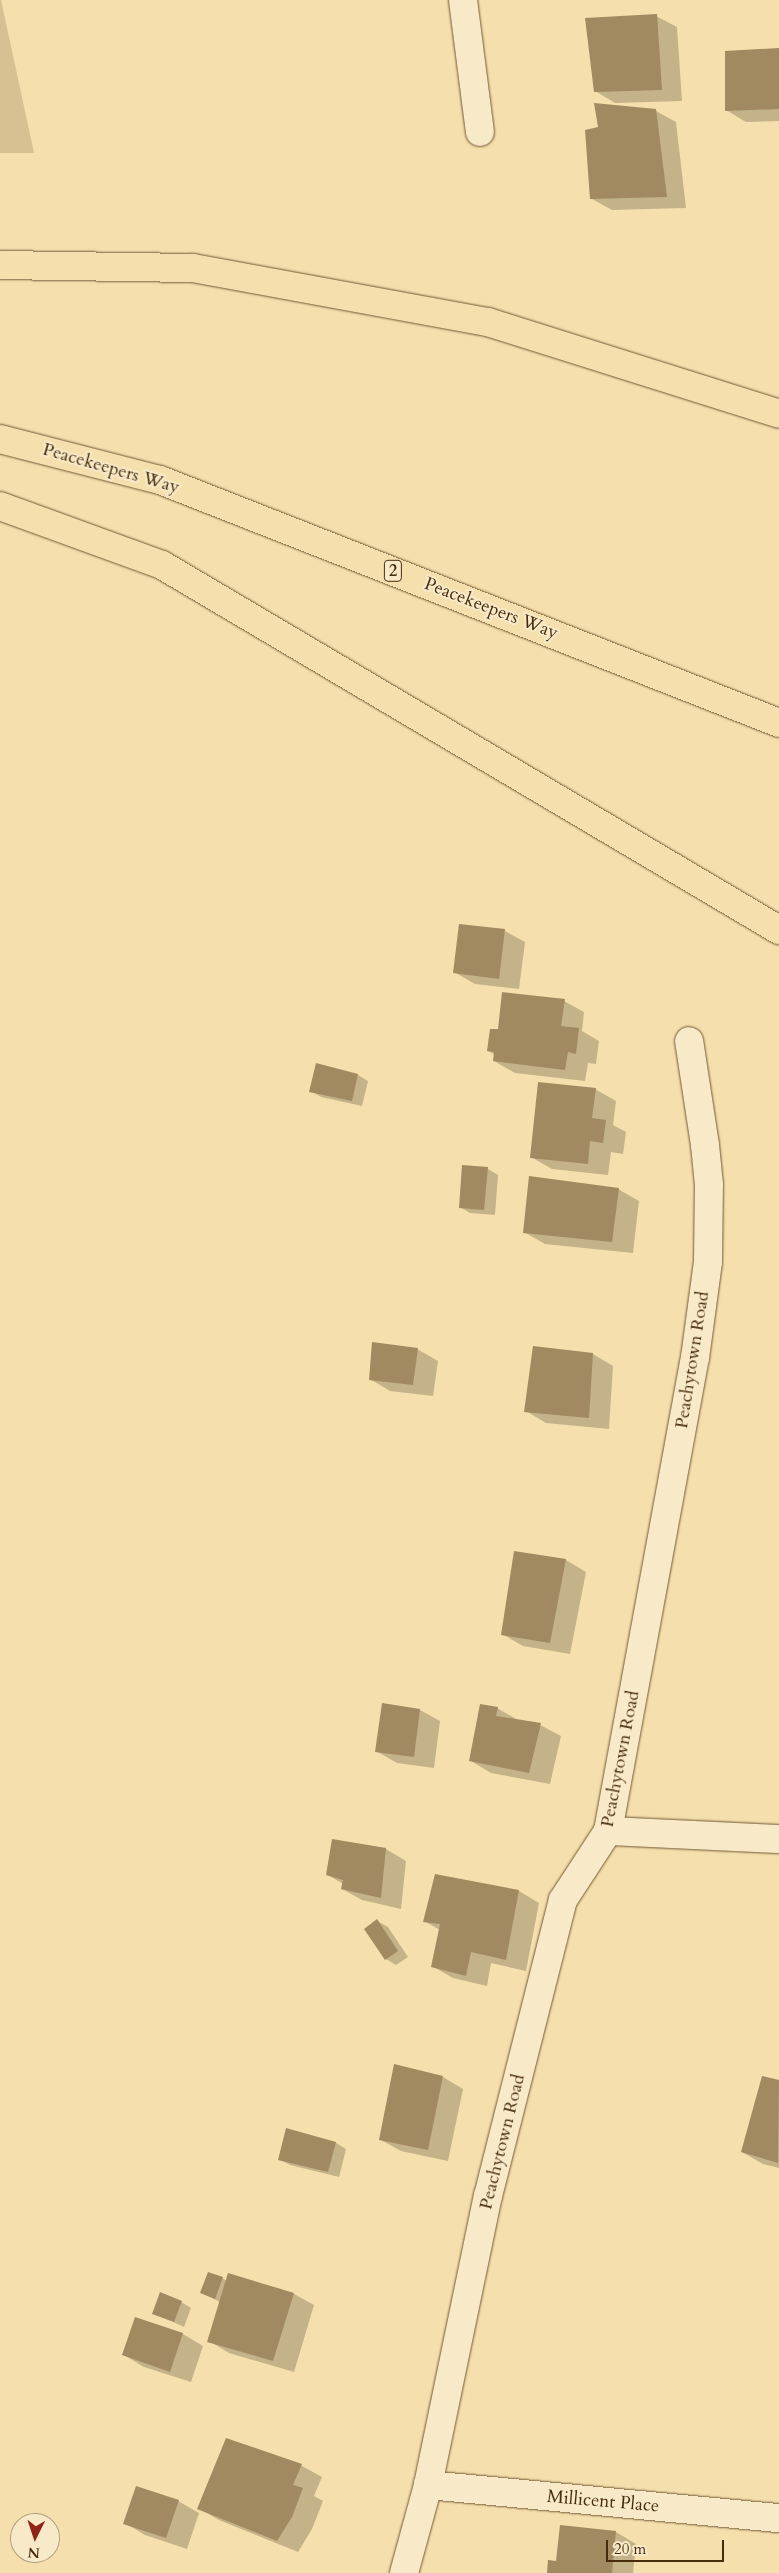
<!DOCTYPE html>
<html>
<head>
<meta charset="utf-8">
<style>
  body { margin:0 }
  #map { position:relative; width:779px; height:2573px; overflow:hidden; background:#f5dfac; font-family:Cardo,serif }
  div>[style] { position:absolute }
  .green>* { inset:0; background:#d7c091 }
  .shadow>* { inset:0; background:#0003 }
  .building>* { inset:0; background:#a18960 }
  .roads { filter:drop-shadow(0 0 1px #725835) drop-shadow(0 0 1px #725835) }
  .minor>* { height:28px; margin:-14px; padding:0 14px; transform-origin:14px; border-radius:14px; background:#f8eac9 }
  .highway>* { height:28px; margin:-14px; padding:0 14px; transform-origin:14px; border-radius:14px; background:#f5dfac }
  span { translate:-50% -50%; white-space:nowrap; text-align:center; line-height:1.15; -webkit-text-stroke:4px #f8eac9; paint-order:stroke }
  .shield-label span { padding:1px 4px; background:#f8eac9; border:1px solid; border-radius:4px; -webkit-text-stroke-width:0 }
  .shield-label { font-size:16px; color:#472b0d; font-weight:700 }
  .street-label { font-size:18px; color:#472b0d }
  .north { position:absolute; left:10px; top:2513px; width:50px; height:50px; box-sizing:border-box; background:#f8eac9; border:1px solid #b19e7e; border-radius:50%; rotate:184deg; font-size:14px; font-weight:700; line-height:20px; text-align:center; color:#472b0d }
  .north::after { content:''; display:block; margin:auto; width:18px; height:22px; background:#8f2418; clip-path:polygon(50% 0,100% 100%,50% 72%,0 100%) }
  .scale { position:absolute; left:606px; top:2540px; width:118px; height:22px; box-sizing:border-box; border:2px solid #472b0d; border-top:0; padding-left:6px; font-size:15px; line-height:18px; white-space:nowrap; color:#472b0d; -webkit-text-stroke:4px #f8eac9; paint-order:stroke }
</style>
</head>
<body>
<div id="map">
  <div class="green">
    <i style="clip-path:polygon(0 0,1px 0,34px 153px,0 153px)"></i>
  </div>
  <div class="shadow">
    <i style="clip-path:polygon(656px 16px,677px 27px,682px 101px,615px 103px,595px 91px)"></i>
    <i style="clip-path:polygon(779px 49px,779px 121px,746px 122px,726px 110px)"></i>
    <i style="clip-path:polygon(656px 111px,676px 122px,686px 208px,612px 210px,592px 199px)"></i>
    <i style="clip-path:polygon(505px 931px,525px 942px,519px 989px,475px 984px,454px 972px)"></i>
    <i style="clip-path:polygon(564px 1001px,584px 1012px,582px 1031px,599px 1041px,596px 1064px,588px 1063px,585px 1081px,515px 1073px,494px 1061px,495px 1055px,488px 1051px,499px 1031px)"></i>
    <i style="clip-path:polygon(358px 1075px,368px 1081px,362px 1106px,321px 1097px,311px 1091px)"></i>
    <i style="clip-path:polygon(595px 1089px,616px 1101px,613px 1125px,626px 1132px,623px 1154px,611px 1152px,608px 1175px,552px 1169px,531px 1157px)"></i>
    <i style="clip-path:polygon(464px 1166px,488px 1169px,498px 1175px,495px 1215px,470px 1213px,460px 1207px)"></i>
    <i style="clip-path:polygon(618px 1189px,639px 1201px,633px 1253px,545px 1244px,524px 1232px)"></i>
    <i style="clip-path:polygon(417px 1349px,438px 1361px,433px 1396px,390px 1391px,370px 1379px)"></i>
    <i style="clip-path:polygon(593px 1354px,613px 1366px,609px 1429px,546px 1423px,526px 1411px)"></i>
    <i style="clip-path:polygon(566px 1560px,586px 1572px,570px 1654px,523px 1646px,502px 1634px)"></i>
    <i style="clip-path:polygon(383px 1705px,420px 1710px,440px 1721px,434px 1768px,397px 1763px,376px 1751px)"></i>
    <i style="clip-path:polygon(497px 1708px,518px 1720px,540px 1725px,561px 1736px,550px 1784px,491px 1773px,471px 1761px)"></i>
    <i style="clip-path:polygon(386px 1849px,406px 1861px,401px 1909px,362px 1900px,342px 1889px,343px 1884px,328px 1875px)"></i>
    <i style="clip-path:polygon(519px 1891px,539px 1903px,526px 1971px,491px 1963px,487px 1986px,453px 1978px,432px 1966px,440px 1930px,424px 1921px)"></i>
    <i style="clip-path:polygon(377px 1921px,388px 1927px,408px 1957px,396px 1965px,386px 1959px)"></i>
    <i style="clip-path:polygon(395px 2066px,443px 2077px,463px 2089px,448px 2161px,401px 2151px,381px 2140px)"></i>
    <i style="clip-path:polygon(763px 2077px,779px 2082px,779px 2168px,763px 2164px,742px 2152px)"></i>
    <i style="clip-path:polygon(287px 2130px,336px 2143px,346px 2149px,339px 2177px,290px 2165px,279px 2159px)"></i>
    <i style="clip-path:polygon(229px 2274px,294px 2294px,314px 2305px,294px 2372px,229px 2353px,209px 2341px,220px 2302px,202px 2293px,222px 2278px,227px 2281px)"></i>
    <i style="clip-path:polygon(181px 2302px,191px 2308px,184px 2327px,154px 2313px)"></i>
    <i style="clip-path:polygon(136px 2318px,183px 2334px,203px 2346px,191px 2382px,144px 2367px,124px 2355px)"></i>
    <i style="clip-path:polygon(227px 2439px,302px 2466px,322px 2477px,314px 2496px,323px 2501px,312px 2529px,298px 2552px,219px 2520px,198px 2508px)"></i>
    <i style="clip-path:polygon(178px 2501px,199px 2513px,187px 2549px,145px 2535px,125px 2523px)"></i>
    <i style="clip-path:polygon(561px 2527px,616px 2532px,636px 2544px,633px 2573px,548px 2573px,558px 2562px)"></i>
  </div>
  <div class="building">
    <i style="clip-path:polygon(657px 14px,662px 90px,594px 92px,585px 18px)"></i>
    <i style="clip-path:polygon(779px 48px,779px 109px,725px 111px,725px 51px)"></i>
    <i style="clip-path:polygon(594px 103px,656px 109px,667px 197px,590px 199px,585px 130px,598px 127px)"></i>
    <i style="clip-path:polygon(459px 924px,505px 929px,499px 979px,453px 973px)"></i>
    <i style="clip-path:polygon(502px 992px,565px 999px,561px 1026px,579px 1028px,576px 1054px,568px 1052px,565px 1070px,493px 1061px,494px 1052px,487px 1051px,490px 1029px,498px 1029px)"></i>
    <i style="clip-path:polygon(316px 1063px,358px 1074px,352px 1101px,309px 1092px)"></i>
    <i style="clip-path:polygon(538px 1082px,596px 1088px,592px 1118px,606px 1120px,603px 1143px,590px 1141px,588px 1164px,530px 1158px)"></i>
    <i style="clip-path:polygon(462px 1165px,488px 1167px,484px 1210px,459px 1208px)"></i>
    <i style="clip-path:polygon(529px 1176px,619px 1188px,612px 1242px,523px 1233px)"></i>
    <i style="clip-path:polygon(372px 1342px,418px 1348px,413px 1385px,369px 1380px)"></i>
    <i style="clip-path:polygon(533px 1346px,593px 1353px,589px 1418px,524px 1412px)"></i>
    <i style="clip-path:polygon(514px 1551px,566px 1559px,550px 1643px,501px 1635px)"></i>
    <i style="clip-path:polygon(382px 1703px,420px 1709px,414px 1757px,375px 1752px)"></i>
    <i style="clip-path:polygon(480px 1704px,498px 1707px,496px 1716px,541px 1723px,529px 1773px,469px 1761px)"></i>
    <i style="clip-path:polygon(332px 1839px,386px 1848px,381px 1898px,341px 1889px,343px 1880px,326px 1875px)"></i>
    <i style="clip-path:polygon(435px 1874px,519px 1890px,506px 1960px,471px 1952px,466px 1976px,431px 1967px,440px 1924px,423px 1922px)"></i>
    <i style="clip-path:polygon(377px 1919px,398px 1951px,385px 1960px,364px 1929px)"></i>
    <i style="clip-path:polygon(394px 2064px,443px 2076px,428px 2150px,379px 2140px)"></i>
    <i style="clip-path:polygon(762px 2076px,779px 2080px,778px 2163px,741px 2152px)"></i>
    <i style="clip-path:polygon(286px 2128px,336px 2142px,328px 2172px,278px 2160px)"></i>
    <i style="clip-path:polygon(208px 2272px,223px 2277px,215px 2299px,200px 2293px)"></i>
    <i style="clip-path:polygon(228px 2273px,294px 2293px,273px 2361px,207px 2342px)"></i>
    <i style="clip-path:polygon(160px 2292px,182px 2301px,174px 2322px,152px 2314px)"></i>
    <i style="clip-path:polygon(135px 2317px,183px 2333px,170px 2372px,122px 2355px)"></i>
    <i style="clip-path:polygon(226px 2438px,302px 2464px,293px 2485px,303px 2488px,292px 2517px,277px 2541px,197px 2509px)"></i>
    <i style="clip-path:polygon(136px 2486px,179px 2500px,166px 2538px,123px 2524px)"></i>
    <i style="clip-path:polygon(560px 2525px,616px 2531px,612px 2573px,547px 2573px,548px 2560px,556px 2561px)"></i>
  </div>
  <div class="roads">
    <div class="minor">
      <i style="left:463px;top:0;width:133px;rotate:82.7deg"></i>
      <i style="left:608px;top:1831px;width:171px;rotate:2.7deg"></i>
      <i style="left:428px;top:2485px;width:353px;rotate:5.4deg"></i>
      <i style="left:404px;top:2573px;width:91px;rotate:-74.7deg"></i>
      <i style="left:428px;top:2485px;width:295px;rotate:-78.3deg"></i>
      <i style="left:488px;top:2196px;width:305px;rotate:-75.8deg"></i>
      <i style="left:563px;top:1900px;width:82px;rotate:-56.9deg"></i>
      <i style="left:608px;top:1831px;width:481px;rotate:-79.6deg"></i>
      <i style="left:695px;top:1358px;width:97px;rotate:-82.3deg"></i>
      <i style="left:708px;top:1262px;width:77px;rotate:-89.3deg"></i>
      <i style="left:709px;top:1185px;width:40px;rotate:-95.7deg"></i>
      <i style="left:705px;top:1145px;width:105px;rotate:-98.7deg"></i>
    </div>
    <div class="highway">
      <i style="left:0;top:265px;width:193px;rotate:0.9deg"></i>
      <i style="left:193px;top:268px;width:300px;rotate:10.4deg"></i>
      <i style="left:488px;top:322px;width:305px;rotate:17.5deg"></i>
      <i style="left:0;top:439px;width:165px;rotate:14.4deg"></i>
      <i style="left:160px;top:480px;width:665px;rotate:21.43deg"></i>
      <i style="left:0;top:506px;width:172px;rotate:20deg"></i>
      <i style="left:162px;top:565px;width:717px;rotate:30.61deg"></i>
    </div>
  </div>
  <div class="shield-label">
    <span style="left:393px;top:571px">2</span>
  </div>
  <div class="street-label">
    <span style="left:111px;top:469px;rotate:16deg">Peacekeepers Way</span>
    <span style="left:491px;top:609px;rotate:21deg">Peacekeepers Way</span>
    <span style="left:693px;top:1360px;rotate:-81deg">Peachytown Road</span>
    <span style="left:621px;top:1759px;rotate:-79deg">Peachytown Road</span>
    <span style="left:503px;top:2142px;rotate:-76deg">Peachytown Road</span>
    <span style="left:603px;top:2502px;rotate:5deg">Millicent Place</span>
  </div>
  <div class="north">N</div>
  <div class="scale">20 m</div>
</div>
</body>
</html>
